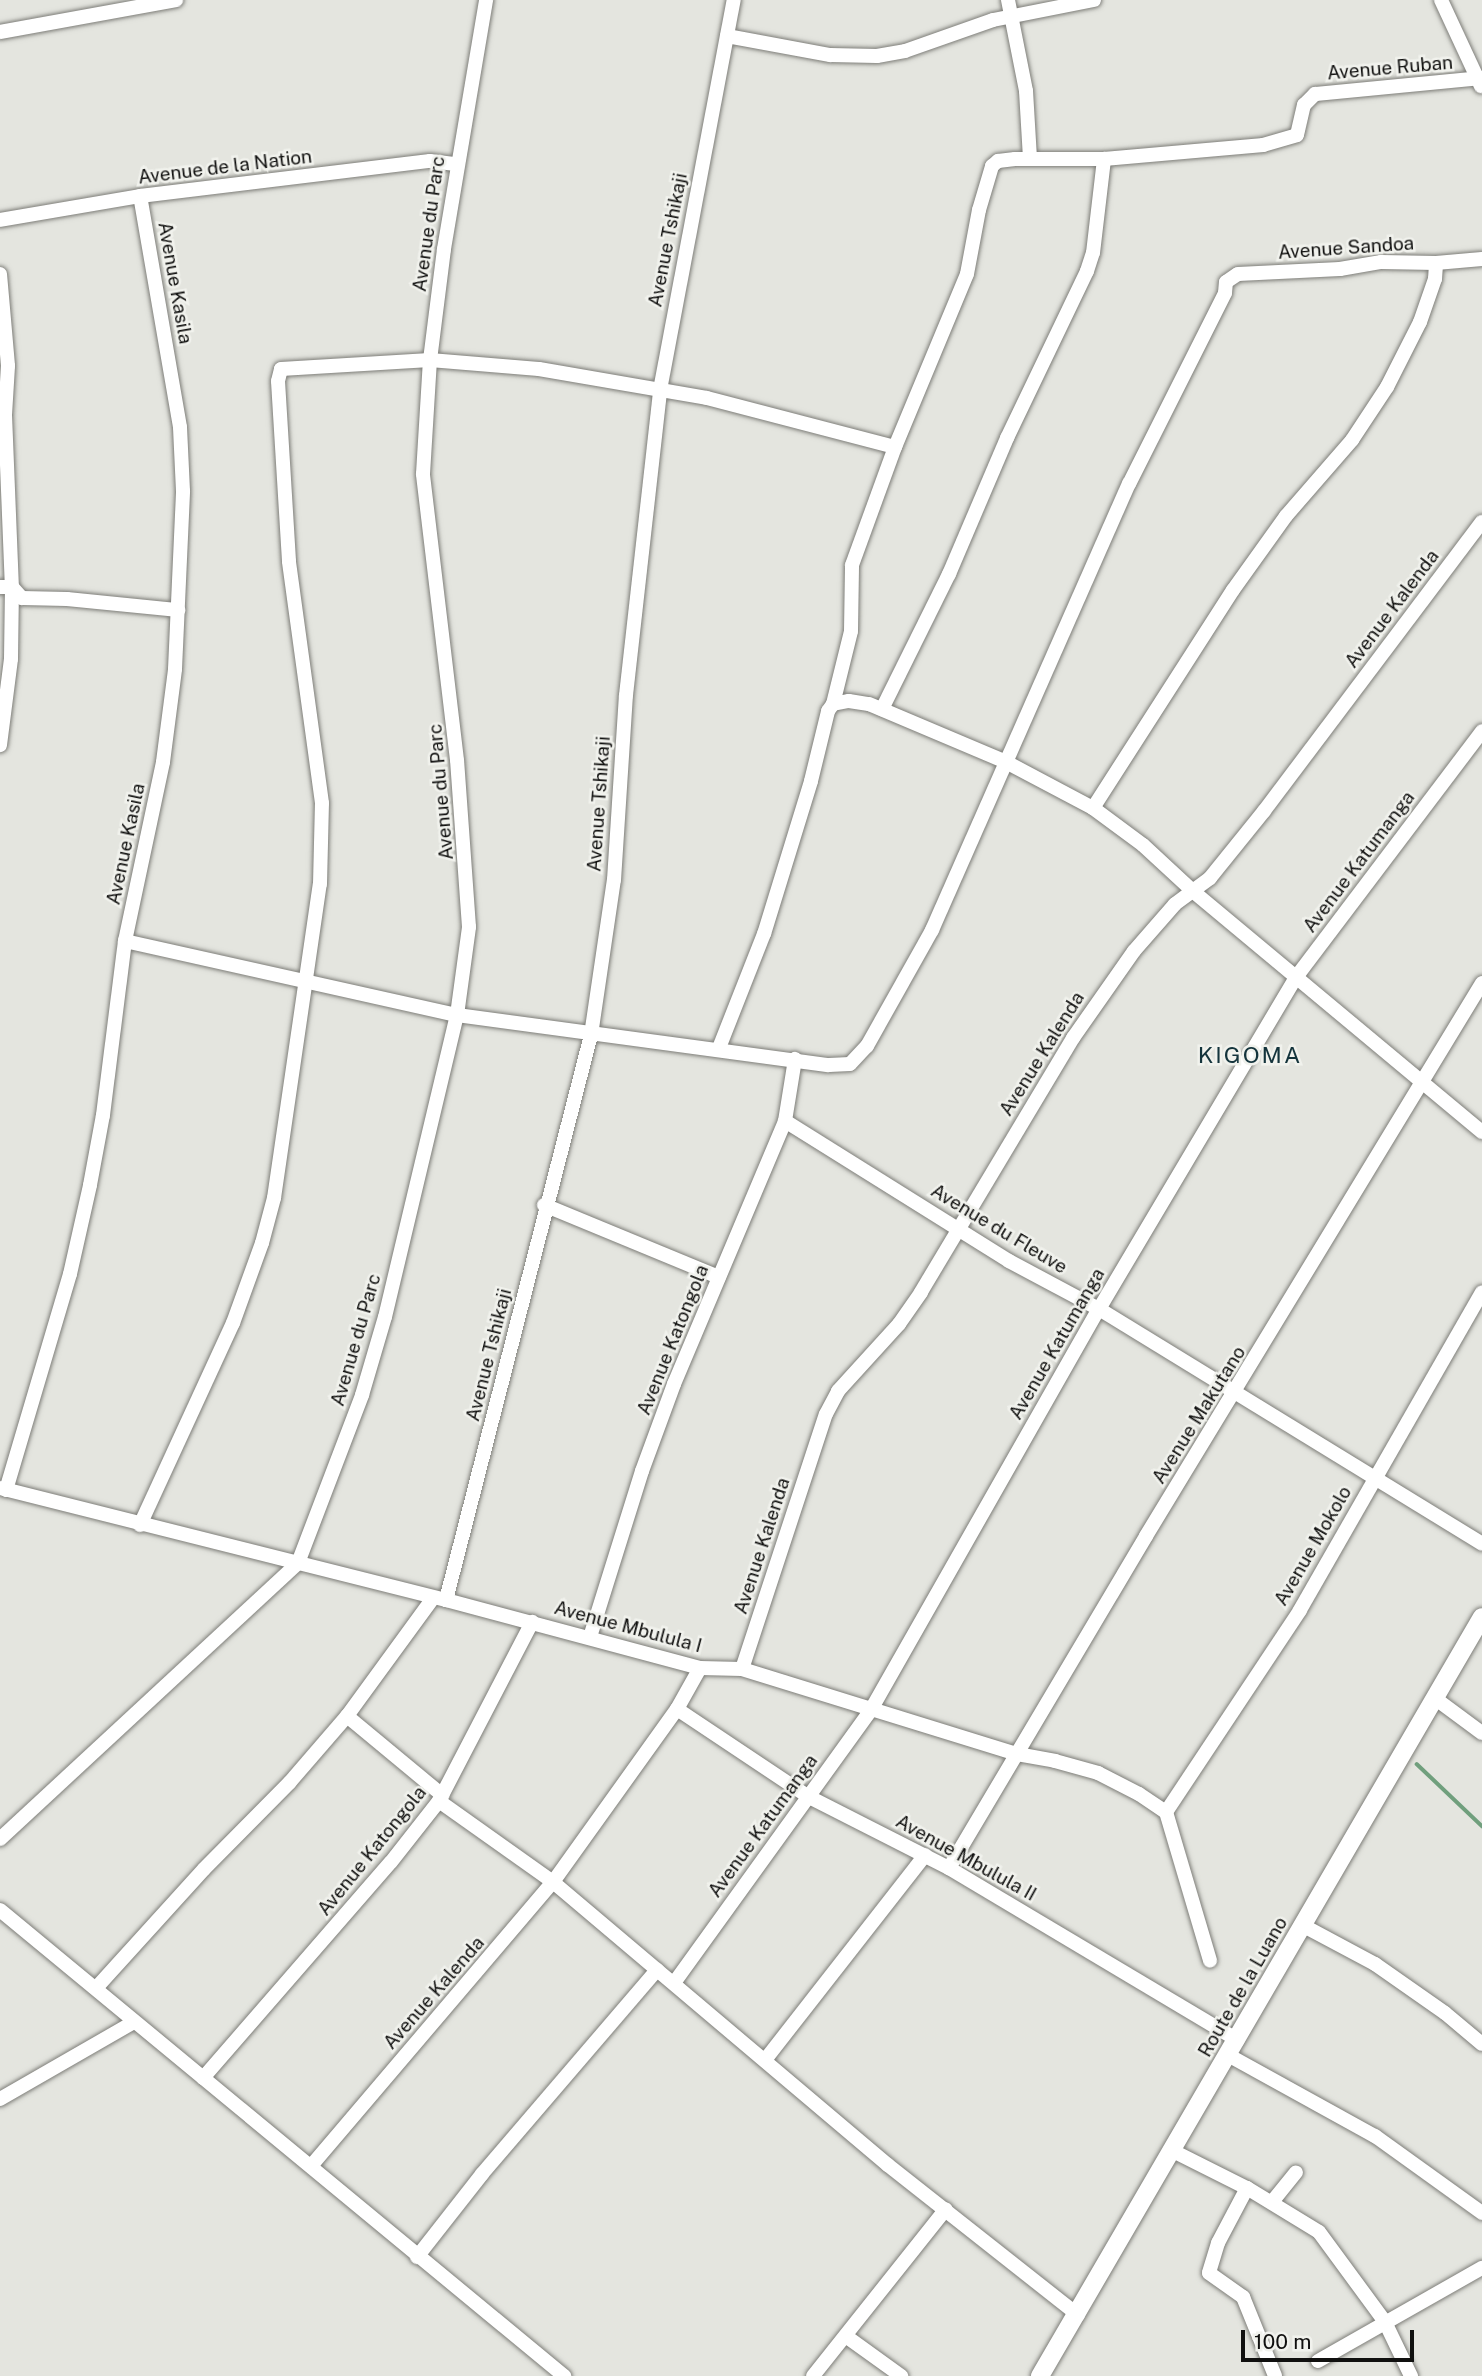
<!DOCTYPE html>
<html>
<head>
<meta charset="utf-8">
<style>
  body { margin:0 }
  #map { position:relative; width:1482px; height:2376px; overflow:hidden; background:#e4e5df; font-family:"Public Sans",sans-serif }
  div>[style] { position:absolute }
  .stream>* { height:3.5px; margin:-1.75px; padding:0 1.75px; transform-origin:1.75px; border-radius:1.75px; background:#709f7d }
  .roads { filter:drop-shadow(0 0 2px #7d7d78) drop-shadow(0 0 2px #7d7d78) }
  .minor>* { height:14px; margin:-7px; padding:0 7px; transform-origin:7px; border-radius:7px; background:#fff }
  .tertiary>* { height:18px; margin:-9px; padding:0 9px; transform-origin:9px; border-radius:9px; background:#fff }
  span { translate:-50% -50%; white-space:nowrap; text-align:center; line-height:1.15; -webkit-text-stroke:5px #f1f2ed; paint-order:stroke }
  .street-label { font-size:19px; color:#10100f }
  .quarter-label { font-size:23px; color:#14343c; letter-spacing:2px }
  .scale { position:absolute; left:1241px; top:2330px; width:173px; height:32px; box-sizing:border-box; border:4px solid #10100f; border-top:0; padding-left:9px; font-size:21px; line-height:24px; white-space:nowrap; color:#10100f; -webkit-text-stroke:5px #f1f2ed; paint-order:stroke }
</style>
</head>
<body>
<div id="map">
  <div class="stream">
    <i style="left:1417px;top:1764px;width:90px;rotate:43.6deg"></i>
  </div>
  <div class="roads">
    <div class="minor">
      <i style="left:1008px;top:0;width:93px;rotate:78.8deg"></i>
      <i style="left:1026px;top:91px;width:67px;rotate:86.6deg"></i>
      <i style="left:1441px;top:0;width:95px;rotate:65.1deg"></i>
      <i style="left:0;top:32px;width:179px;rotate:-10.3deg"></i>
      <i style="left:727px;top:36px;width:105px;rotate:10.5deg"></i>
      <i style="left:830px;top:55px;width:47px;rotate:1.2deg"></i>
      <i style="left:877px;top:56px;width:28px;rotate:-10deg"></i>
      <i style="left:905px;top:51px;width:93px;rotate:-19.4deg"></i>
      <i style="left:993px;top:20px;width:103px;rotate:-11.2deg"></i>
      <i style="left:0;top:220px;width:142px;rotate:-9.7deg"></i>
      <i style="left:140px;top:196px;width:292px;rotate:-6.9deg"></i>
      <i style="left:430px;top:161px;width:26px;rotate:7deg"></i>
      <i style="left:0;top:274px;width:92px;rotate:85deg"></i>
      <i style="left:8px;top:366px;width:49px;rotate:93.5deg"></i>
      <i style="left:5px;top:415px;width:172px;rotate:87.7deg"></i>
      <i style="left:12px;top:587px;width:72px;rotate:90.8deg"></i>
      <i style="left:11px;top:659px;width:87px;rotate:97.3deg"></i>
      <i style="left:0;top:587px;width:12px"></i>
      <i style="left:12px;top:587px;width:15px;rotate:48deg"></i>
      <i style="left:22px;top:598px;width:45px;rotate:1.3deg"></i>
      <i style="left:67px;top:599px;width:112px;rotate:5.7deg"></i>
      <i style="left:833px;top:704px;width:16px;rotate:-11deg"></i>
      <i style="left:849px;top:701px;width:20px;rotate:9deg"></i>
      <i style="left:869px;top:704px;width:149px;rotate:22.9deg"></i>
      <i style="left:1006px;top:762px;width:98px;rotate:27.9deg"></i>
      <i style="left:1093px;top:808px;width:62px;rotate:36.5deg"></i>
      <i style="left:1143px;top:845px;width:69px;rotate:42.7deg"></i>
      <i style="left:1194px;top:892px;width:375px;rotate:39.8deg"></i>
      <i style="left:882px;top:709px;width:151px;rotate:-63.6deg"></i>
      <i style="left:949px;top:574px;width:148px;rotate:-66.9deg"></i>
      <i style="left:1007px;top:438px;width:185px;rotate:-64.4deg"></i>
      <i style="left:1087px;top:271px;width:19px;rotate:-72deg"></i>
      <i style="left:1093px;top:253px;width:95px;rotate:-83.3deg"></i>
      <i style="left:1093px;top:808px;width:259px;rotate:-57.3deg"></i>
      <i style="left:1233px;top:590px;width:91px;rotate:-54.4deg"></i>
      <i style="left:1286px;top:516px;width:101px;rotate:-49deg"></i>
      <i style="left:1352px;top:440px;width:64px;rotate:-56.6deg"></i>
      <i style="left:1387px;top:387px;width:73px;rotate:-63.1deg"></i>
      <i style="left:1420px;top:322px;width:46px;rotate:-70.8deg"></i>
      <i style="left:1435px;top:279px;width:16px;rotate:-86deg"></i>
      <i style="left:125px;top:941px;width:340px;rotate:12.6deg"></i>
      <i style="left:457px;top:1015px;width:375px;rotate:7.7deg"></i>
      <i style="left:829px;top:1065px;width:21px;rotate:-3deg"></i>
      <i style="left:850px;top:1064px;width:25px;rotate:-47deg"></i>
      <i style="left:867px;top:1046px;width:133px;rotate:-60.7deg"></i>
      <i style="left:932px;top:930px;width:488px;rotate:-66.2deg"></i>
      <i style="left:1129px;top:484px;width:214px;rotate:-63.3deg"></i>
      <i style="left:1225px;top:293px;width:11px;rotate:-85deg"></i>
      <i style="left:1226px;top:282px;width:14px;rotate:-34deg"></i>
      <i style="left:1238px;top:274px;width:102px;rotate:-2.8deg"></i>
      <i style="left:1340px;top:269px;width:42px;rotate:-9.7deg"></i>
      <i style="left:1381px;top:262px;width:55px;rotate:1deg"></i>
      <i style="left:1436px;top:263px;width:46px;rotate:-5deg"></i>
      <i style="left:719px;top:1048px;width:123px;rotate:-68.5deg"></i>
      <i style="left:764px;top:934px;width:160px;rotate:-72.9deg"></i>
      <i style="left:811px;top:781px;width:72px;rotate:-76.3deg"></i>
      <i style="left:828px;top:711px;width:9px;rotate:-54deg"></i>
      <i style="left:833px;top:704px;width:75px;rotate:-76.1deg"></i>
      <i style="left:851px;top:631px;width:66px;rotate:-89.1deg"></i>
      <i style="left:852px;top:565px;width:126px;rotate:-70deg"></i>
      <i style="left:895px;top:447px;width:187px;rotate:-67.4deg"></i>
      <i style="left:967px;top:274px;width:65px;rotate:-79.4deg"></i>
      <i style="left:979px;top:210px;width:46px;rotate:-73.5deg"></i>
      <i style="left:992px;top:166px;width:8px;rotate:-40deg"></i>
      <i style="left:998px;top:161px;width:17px;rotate:-7deg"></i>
      <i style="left:1015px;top:159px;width:89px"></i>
      <i style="left:1104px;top:159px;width:160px;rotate:-5deg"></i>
      <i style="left:1263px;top:145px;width:35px;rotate:-16deg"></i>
      <i style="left:1297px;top:135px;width:31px;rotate:-77deg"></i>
      <i style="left:1304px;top:105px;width:16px;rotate:-45deg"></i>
      <i style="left:1315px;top:94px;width:168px;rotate:-5.5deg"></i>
      <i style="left:785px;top:1121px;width:264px;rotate:32deg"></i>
      <i style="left:1009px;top:1261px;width:102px;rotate:28.1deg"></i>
      <i style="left:1099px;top:1309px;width:449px;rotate:31.5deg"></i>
      <i style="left:544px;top:1205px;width:189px;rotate:22.4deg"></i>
      <i style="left:0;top:1488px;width:460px;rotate:14.1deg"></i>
      <i style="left:446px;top:1600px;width:263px;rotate:15deg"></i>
      <i style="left:700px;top:1668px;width:42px;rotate:1.4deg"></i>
      <i style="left:742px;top:1669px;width:288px;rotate:17.2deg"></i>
      <i style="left:1017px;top:1754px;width:39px;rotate:10deg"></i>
      <i style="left:1055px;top:1761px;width:45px;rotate:15.6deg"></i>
      <i style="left:1098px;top:1773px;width:46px;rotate:27.1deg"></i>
      <i style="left:1139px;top:1794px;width:32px;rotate:34deg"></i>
      <i style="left:1166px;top:1812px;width:155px;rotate:73.5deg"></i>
      <i style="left:6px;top:1490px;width:225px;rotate:-73.5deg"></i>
      <i style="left:70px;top:1274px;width:91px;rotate:-77.3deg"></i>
      <i style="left:90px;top:1185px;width:71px;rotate:-79.5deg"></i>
      <i style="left:103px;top:1115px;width:175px;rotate:-82.8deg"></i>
      <i style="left:125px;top:941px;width:183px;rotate:-78deg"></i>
      <i style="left:163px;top:762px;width:94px;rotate:-82.6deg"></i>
      <i style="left:175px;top:669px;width:178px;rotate:-87.4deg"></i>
      <i style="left:183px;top:491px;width:64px;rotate:-92.7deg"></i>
      <i style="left:180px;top:427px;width:234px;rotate:-99.8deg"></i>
      <i style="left:140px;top:1525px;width:222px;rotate:-65.3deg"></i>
      <i style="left:233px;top:1323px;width:85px;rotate:-70.1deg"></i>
      <i style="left:262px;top:1243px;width:47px;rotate:-75.1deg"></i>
      <i style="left:274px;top:1198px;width:317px;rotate:-81.7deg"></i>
      <i style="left:320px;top:884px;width:81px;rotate:-88.6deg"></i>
      <i style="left:322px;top:803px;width:244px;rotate:-97.8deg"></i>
      <i style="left:289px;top:561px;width:180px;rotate:-93.5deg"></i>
      <i style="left:278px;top:381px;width:12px;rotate:-76deg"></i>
      <i style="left:281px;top:369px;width:149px;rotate:-3.5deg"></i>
      <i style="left:430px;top:360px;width:109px;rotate:4.7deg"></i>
      <i style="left:539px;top:369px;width:170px;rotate:9.8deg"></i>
      <i style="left:707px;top:398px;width:194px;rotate:14.6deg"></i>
      <i style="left:446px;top:1600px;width:583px;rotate:-75.61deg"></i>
      <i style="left:591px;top:1035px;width:157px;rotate:-81.6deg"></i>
      <i style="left:614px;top:880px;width:185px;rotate:-86.3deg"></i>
      <i style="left:626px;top:695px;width:307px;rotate:-83.6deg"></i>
      <i style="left:660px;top:390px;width:397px;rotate:-79.3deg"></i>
      <i style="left:590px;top:1637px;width:174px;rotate:-72.6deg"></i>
      <i style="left:642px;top:1471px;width:93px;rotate:-69.8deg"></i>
      <i style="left:674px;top:1384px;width:285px;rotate:-67.1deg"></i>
      <i style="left:785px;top:1121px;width:63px;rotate:-80.8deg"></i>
      <i style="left:742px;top:1669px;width:268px;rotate:-71.8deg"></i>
      <i style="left:826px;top:1414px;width:26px;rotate:-62deg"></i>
      <i style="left:838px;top:1391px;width:91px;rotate:-47.7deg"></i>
      <i style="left:899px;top:1324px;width:39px;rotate:-55deg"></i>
      <i style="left:921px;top:1292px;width:296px;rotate:-59.1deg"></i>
      <i style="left:1073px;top:1038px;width:106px;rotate:-55deg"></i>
      <i style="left:1134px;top:951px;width:62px;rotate:-48.9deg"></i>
      <i style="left:1175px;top:904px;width:44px;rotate:-36.6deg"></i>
      <i style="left:1210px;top:878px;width:86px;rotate:-51.1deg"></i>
      <i style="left:1264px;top:811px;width:362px;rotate:-53deg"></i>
      <i style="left:1436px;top:1699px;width:57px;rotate:36.5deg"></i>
      <i style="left:677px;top:1709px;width:159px;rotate:33.7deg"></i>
      <i style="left:809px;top:1797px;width:157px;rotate:26.9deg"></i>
      <i style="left:949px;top:1868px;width:336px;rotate:30.8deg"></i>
      <i style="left:347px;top:1716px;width:124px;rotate:39.7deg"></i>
      <i style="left:439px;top:1801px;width:140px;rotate:35.4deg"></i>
      <i style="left:553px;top:1882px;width:439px;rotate:40.2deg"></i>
      <i style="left:888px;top:2165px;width:242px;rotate:38.3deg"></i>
      <i style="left:1166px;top:1812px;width:242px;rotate:-56.4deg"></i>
      <i style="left:1300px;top:1610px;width:366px;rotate:-60.2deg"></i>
      <i style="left:0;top:1839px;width:406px;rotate:-42.8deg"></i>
      <i style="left:298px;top:1563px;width:180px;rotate:-69.1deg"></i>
      <i style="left:362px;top:1395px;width:81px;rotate:-73.6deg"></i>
      <i style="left:385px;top:1317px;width:310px;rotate:-76.6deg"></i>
      <i style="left:457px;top:1015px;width:89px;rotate:-82.2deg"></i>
      <i style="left:469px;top:927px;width:167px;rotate:-94.1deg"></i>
      <i style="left:457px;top:760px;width:288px;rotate:-96.8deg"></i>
      <i style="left:423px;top:474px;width:114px;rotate:-86.5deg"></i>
      <i style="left:430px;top:360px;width:112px;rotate:-82.8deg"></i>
      <i style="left:444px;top:249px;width:253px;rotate:-80.4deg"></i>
      <i style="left:949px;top:1868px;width:386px;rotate:-59.3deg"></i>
      <i style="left:1146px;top:1536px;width:647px;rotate:-58.72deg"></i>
      <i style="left:0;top:1910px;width:732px;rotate:39.56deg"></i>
      <i style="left:1302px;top:1925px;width:83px;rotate:28.1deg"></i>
      <i style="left:1375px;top:1964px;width:85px;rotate:35deg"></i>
      <i style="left:1445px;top:2013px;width:48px;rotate:40deg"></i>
      <i style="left:674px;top:1983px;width:339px;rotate:-54.2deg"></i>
      <i style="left:872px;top:1708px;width:459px;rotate:-60.4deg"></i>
      <i style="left:1099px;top:1309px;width:387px;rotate:-59.3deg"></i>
      <i style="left:1297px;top:976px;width:307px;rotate:-52.9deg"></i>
      <i style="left:97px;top:1987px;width:159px;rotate:-47.8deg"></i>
      <i style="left:204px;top:1869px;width:122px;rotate:-45.3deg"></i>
      <i style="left:290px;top:1782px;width:87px;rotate:-49.2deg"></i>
      <i style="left:347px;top:1716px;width:146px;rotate:-53.9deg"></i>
      <i style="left:1228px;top:2055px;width:168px;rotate:28.9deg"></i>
      <i style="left:1375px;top:2136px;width:132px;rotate:35.7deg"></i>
      <i style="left:765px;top:2060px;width:260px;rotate:-52deg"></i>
      <i style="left:203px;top:2078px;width:286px;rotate:-49deg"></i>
      <i style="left:391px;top:1862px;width:78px;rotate:-51.8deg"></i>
      <i style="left:439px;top:1801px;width:202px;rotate:-62.5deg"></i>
      <i style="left:0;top:2099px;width:155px;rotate:-29.9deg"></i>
      <i style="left:1173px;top:2151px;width:83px;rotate:26.6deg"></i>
      <i style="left:1247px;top:2188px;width:84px;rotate:31.4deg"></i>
      <i style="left:1319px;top:2232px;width:112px;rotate:53.7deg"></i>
      <i style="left:1385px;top:2322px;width:60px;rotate:64.3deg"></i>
      <i style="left:311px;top:2166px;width:373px;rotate:-49.6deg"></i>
      <i style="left:553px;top:1882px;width:213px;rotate:-54.4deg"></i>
      <i style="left:677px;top:1709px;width:47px;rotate:-60.7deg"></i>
      <i style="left:1247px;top:2188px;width:62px;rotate:117.8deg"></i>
      <i style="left:1218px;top:2243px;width:31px;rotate:107deg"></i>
      <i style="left:1209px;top:2273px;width:42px;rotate:35.2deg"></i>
      <i style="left:1243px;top:2297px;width:85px;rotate:67.9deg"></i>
      <i style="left:1272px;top:2202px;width:38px;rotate:-51deg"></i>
      <i style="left:417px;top:2257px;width:105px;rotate:-51.9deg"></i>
      <i style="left:482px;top:2174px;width:269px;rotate:-49.4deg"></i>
      <i style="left:847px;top:2337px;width:67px;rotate:35.8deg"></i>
      <i style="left:1318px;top:2361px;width:189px;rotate:-29.6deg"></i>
      <i style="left:813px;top:2376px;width:213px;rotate:-51.5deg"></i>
    </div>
    <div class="tertiary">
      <i style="left:1040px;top:2376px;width:878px;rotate:-59.79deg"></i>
    </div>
  </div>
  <div class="street-label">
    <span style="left:1390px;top:68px;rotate:-5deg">Avenue Ruban</span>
    <span style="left:225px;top:167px;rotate:-7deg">Avenue de la Nation</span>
    <span style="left:429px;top:224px;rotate:-82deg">Avenue du Parc</span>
    <span style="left:668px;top:240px;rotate:-79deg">Avenue Tshikaji</span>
    <span style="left:1346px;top:248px;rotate:-4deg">Avenue Sandoa</span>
    <span style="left:175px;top:283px;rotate:80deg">Avenue Kasila</span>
    <span style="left:1392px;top:609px;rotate:-53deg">Avenue Kalenda</span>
    <span style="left:441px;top:792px;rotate:-95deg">Avenue du Parc</span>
    <span style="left:599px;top:804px;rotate:-86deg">Avenue Tshikaji</span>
    <span style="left:126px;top:844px;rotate:-78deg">Avenue Kasila</span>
    <span style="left:1359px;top:862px;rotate:-53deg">Avenue Katumanga</span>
    <span style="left:1042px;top:1054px;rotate:-58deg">Avenue Kalenda</span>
    <span style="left:999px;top:1229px;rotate:31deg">Avenue du Fleuve</span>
    <span style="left:356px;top:1340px;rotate:-74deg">Avenue du Parc</span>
    <span style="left:673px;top:1340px;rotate:-68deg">Avenue Katongola</span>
    <span style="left:1057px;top:1344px;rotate:-60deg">Avenue Katumanga</span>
    <span style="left:489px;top:1355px;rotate:-76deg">Avenue Tshikaji</span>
    <span style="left:1199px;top:1415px;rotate:-58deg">Avenue Makutano</span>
    <span style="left:762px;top:1546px;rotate:-72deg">Avenue Kalenda</span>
    <span style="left:1313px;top:1546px;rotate:-60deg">Avenue Mokolo</span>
    <span style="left:628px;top:1627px;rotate:15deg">Avenue Mbulula I</span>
    <span style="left:763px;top:1826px;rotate:-54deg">Avenue Katumanga</span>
    <span style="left:372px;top:1851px;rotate:-51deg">Avenue Katongola</span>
    <span style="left:966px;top:1858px;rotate:29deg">Avenue Mbulula II</span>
    <span style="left:1243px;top:1987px;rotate:-60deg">Route de la Luano</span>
    <span style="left:434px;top:1993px;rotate:-49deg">Avenue Kalenda</span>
  </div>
  <div class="quarter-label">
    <span style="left:1250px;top:1055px">KIGOMA</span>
  </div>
  <div class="scale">100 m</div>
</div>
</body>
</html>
